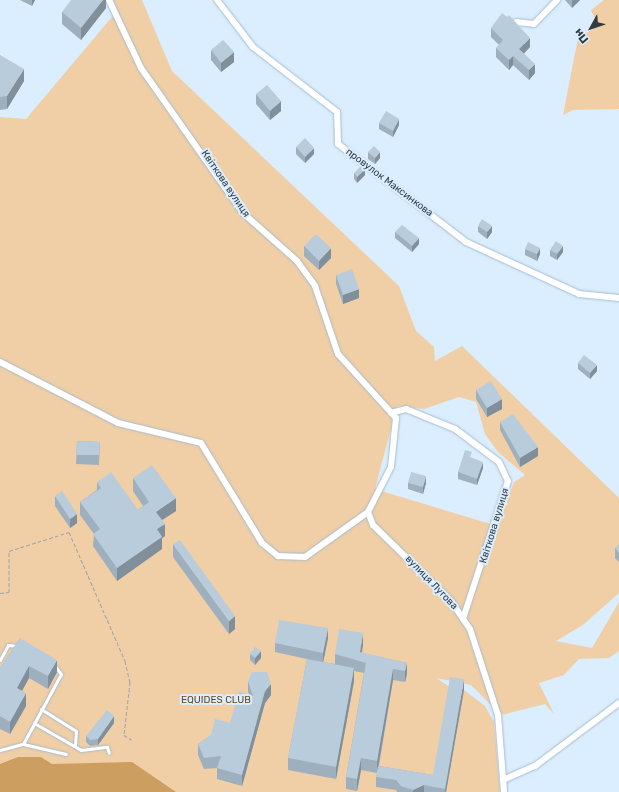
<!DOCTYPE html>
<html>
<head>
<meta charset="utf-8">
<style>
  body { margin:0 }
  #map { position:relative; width:619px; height:792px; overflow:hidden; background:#daeeff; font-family:Rubik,sans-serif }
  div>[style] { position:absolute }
  .green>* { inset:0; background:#f0cfa6 }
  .water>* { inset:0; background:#cc9e60 }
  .path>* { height:1px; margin-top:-0.5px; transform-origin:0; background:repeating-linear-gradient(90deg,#97a6b3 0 4px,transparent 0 6px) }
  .roads { filter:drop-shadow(0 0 1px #a8bccc) drop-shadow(0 0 1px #a8bccc) }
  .lane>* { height:3px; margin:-1.5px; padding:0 1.5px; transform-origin:1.5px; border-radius:1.5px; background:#fff }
  .street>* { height:6px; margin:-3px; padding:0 3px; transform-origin:3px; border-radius:3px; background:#fff }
  .wall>* { inset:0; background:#9eafbd }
  .shaded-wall>* { inset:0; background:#818f9a }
  .building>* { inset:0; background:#b8ccdc }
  span { translate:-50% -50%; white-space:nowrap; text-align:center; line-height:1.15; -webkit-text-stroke:4px #daeeff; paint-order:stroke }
  .street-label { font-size:10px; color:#333b42 }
  .park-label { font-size:10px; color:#674617 }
  .north { position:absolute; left:571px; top:8px; width:40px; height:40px; -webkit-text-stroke:3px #daeeff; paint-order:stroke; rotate:230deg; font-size:11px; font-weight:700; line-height:16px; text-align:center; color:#333b42 }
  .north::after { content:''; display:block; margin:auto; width:14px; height:18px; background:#333b42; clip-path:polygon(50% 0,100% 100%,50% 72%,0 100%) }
</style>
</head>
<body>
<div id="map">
  <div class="green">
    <i style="clip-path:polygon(evenodd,113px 0,142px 0,172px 71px,399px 286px,416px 331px,434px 347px,435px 361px,462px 346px,619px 498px,619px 593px,583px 625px,556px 641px,592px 648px,619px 602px,619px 651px,609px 658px,579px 659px,564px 675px,539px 683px,554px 714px,545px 704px,501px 715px,471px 685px,436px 678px,450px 687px,464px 690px,485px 706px,494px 722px,500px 792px,0 792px,0 117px,26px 119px,117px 11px,113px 0,459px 397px,476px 402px,485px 434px,498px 452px,525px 475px,514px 482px,497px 526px,375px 489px,397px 406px,424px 409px,459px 397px)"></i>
    <i style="clip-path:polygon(604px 0,619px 0,619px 109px,573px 110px,563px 115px,578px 38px,598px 26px,591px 10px)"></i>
  </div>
  <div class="water">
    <i style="clip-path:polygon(18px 757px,41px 757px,52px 764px,132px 762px,176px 792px,0 792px,0 764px)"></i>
  </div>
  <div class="path">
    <i style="left:0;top:593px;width:9px;rotate:-6deg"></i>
    <i style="left:9px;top:592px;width:41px;rotate:-90deg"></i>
    <i style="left:9px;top:551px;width:63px;rotate:-17.6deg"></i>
    <i style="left:69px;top:532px;width:141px;rotate:66.5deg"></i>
    <i style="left:125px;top:661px;width:22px;rotate:77deg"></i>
    <i style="left:130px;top:682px;width:53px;rotate:96.5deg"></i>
    <i style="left:124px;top:735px;width:9px;rotate:32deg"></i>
  </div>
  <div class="roads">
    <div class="lane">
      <i style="left:0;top:660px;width:17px;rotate:-62deg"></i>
      <i style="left:8px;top:645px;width:11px;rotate:5deg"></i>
      <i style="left:41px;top:709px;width:41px;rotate:32.2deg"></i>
      <i style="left:76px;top:731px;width:15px;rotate:94deg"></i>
      <i style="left:34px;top:723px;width:54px;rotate:29.9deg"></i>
      <i style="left:81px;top:750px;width:26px;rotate:-7deg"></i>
      <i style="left:107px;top:747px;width:6px;rotate:72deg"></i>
      <i style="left:23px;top:744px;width:80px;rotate:-61.5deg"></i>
      <i style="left:61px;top:674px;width:10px;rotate:-127deg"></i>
      <i style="left:0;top:750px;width:24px;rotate:-15deg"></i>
      <i style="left:23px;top:744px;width:44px;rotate:13.1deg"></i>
    </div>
    <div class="street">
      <i style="left:109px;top:0;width:75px;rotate:64.8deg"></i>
      <i style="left:141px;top:68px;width:177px;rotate:54.9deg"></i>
      <i style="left:243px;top:213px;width:72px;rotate:41.6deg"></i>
      <i style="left:297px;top:261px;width:31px;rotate:54deg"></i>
      <i style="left:315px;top:286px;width:72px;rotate:71.3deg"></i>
      <i style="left:338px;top:354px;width:86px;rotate:47.8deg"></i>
      <i style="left:396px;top:418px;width:49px;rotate:95.8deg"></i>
      <i style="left:391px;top:467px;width:51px;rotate:117.1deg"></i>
      <i style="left:368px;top:512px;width:14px;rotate:69deg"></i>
      <i style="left:373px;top:525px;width:109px;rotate:44.3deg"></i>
      <i style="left:451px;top:601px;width:34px;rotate:56deg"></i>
      <i style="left:470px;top:629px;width:90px;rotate:72deg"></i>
      <i style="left:498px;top:715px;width:77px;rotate:85.5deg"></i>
      <i style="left:217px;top:0;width:59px;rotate:52.5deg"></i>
      <i style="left:253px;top:47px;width:106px;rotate:37.7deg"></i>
      <i style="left:337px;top:112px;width:32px;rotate:88deg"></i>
      <i style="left:338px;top:144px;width:161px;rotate:37.4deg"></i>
      <i style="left:466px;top:242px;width:124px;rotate:24.7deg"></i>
      <i style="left:579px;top:294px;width:40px;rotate:5.7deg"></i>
      <i style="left:516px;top:22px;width:18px;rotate:6deg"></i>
      <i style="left:534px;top:24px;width:33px;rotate:-46deg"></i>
      <i style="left:0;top:362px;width:133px;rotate:27.3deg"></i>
      <i style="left:118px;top:423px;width:85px;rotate:13.5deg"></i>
      <i style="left:201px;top:443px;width:117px;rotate:58.6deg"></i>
      <i style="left:262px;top:543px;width:21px;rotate:39deg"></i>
      <i style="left:278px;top:556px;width:27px;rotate:2deg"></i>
      <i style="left:305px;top:557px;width:77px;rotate:-35.5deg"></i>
      <i style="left:391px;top:413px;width:16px;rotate:-15deg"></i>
      <i style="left:406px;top:409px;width:53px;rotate:22.2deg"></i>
      <i style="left:455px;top:429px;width:55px;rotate:36.9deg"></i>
      <i style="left:499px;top:462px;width:21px;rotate:65deg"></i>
      <i style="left:508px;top:481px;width:145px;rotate:108.1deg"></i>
      <i style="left:503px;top:780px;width:35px;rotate:-24deg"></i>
      <i style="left:535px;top:766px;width:105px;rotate:-36.9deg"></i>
    </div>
  </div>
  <div class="wall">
    <i style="clip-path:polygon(20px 0,35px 0,32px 6px)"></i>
    <i style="clip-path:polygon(106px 0,106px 8px,81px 40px,62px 24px,62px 12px)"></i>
    <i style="clip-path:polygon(565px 0,580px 0,572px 8px)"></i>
    <i style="clip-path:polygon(491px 28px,530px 47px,524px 54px,535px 73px,529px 80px,513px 65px,509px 70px,496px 57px,496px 48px,499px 45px,491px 37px)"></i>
    <i style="clip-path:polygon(211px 50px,234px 62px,221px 72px,211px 60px)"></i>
    <i style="clip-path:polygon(0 55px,24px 81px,7px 109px,0 110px)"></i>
    <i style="clip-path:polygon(256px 94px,281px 111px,270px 120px,256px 104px)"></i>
    <i style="clip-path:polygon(379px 123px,399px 125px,393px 137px,379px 129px)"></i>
    <i style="clip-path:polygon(296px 147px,314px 154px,305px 163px,296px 154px)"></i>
    <i style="clip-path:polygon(368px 152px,380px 158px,375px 164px,368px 159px)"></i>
    <i style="clip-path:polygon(354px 173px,365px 175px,357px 183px,354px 179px)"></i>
    <i style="clip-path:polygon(478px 226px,492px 232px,487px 239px,478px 232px)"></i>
    <i style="clip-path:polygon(395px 232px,419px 244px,412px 252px,395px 238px)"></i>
    <i style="clip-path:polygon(304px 246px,331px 258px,319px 270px,304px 256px)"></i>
    <i style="clip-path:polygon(525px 249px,540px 254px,537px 261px,525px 255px)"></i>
    <i style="clip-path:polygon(550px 250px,563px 252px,557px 260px,550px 256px)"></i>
    <i style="clip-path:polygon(336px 275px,359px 298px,343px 304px,336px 284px)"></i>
    <i style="clip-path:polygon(578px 363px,597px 371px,590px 379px,578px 369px)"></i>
    <i style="clip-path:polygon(476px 390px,502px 409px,487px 417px,476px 399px)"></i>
    <i style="clip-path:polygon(500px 422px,538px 456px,520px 467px,500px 430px)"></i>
    <i style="clip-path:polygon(77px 441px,100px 442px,99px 465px,76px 464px)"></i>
    <i style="clip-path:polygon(472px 458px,483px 468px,477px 485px,458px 479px,458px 472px)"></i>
    <i style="clip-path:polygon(133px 478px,176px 511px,162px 520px,165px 536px,162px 538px,162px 549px,117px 581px,93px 546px,94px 534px,80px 515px,80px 502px,97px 490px,97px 482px,138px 510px,143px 506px,133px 491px)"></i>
    <i style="clip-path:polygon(408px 483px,426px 483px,423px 494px,408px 489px)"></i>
    <i style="clip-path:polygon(55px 496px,77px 523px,70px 528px,55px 506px)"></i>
    <i style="clip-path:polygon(173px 544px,235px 629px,229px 634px,173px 557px)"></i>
    <i style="clip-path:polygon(619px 545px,619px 562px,615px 558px,615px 548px)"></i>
    <i style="clip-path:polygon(20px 638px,57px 672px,48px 689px,29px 678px,22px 691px,26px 706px,10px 734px,0 729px,0 668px)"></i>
    <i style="clip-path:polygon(328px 638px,323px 662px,335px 664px,335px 654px,363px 645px,362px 653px,407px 663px,407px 674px,405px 682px,393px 680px,379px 766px,433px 775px,464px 690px,446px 792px,397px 792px,396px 790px,376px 787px,376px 777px,377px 773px,361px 770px,357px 791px,346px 789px,346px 777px,364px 673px,354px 671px,354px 681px,336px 779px,288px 770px,288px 758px,307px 659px,275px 652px,275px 643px)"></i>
    <i style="clip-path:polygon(250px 654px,261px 658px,255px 665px,250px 660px)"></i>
    <i style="clip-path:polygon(248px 681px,271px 695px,265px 703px,242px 786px,217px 779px,217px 768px,204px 769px,198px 755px,198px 744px,230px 723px,249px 694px,248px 692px)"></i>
    <i style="clip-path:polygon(114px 723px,98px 745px,90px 746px,86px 742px,86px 736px)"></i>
  </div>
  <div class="shaded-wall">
    <i style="clip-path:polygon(32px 0,35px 0,32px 6px)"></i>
    <i style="clip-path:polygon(103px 0,106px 0,106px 8px,81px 40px,81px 28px)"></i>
    <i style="clip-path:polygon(573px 0,580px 0,572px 8px,572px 1px)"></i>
    <i style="clip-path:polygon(530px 38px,530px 47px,519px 58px,519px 49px)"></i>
    <i style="clip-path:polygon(234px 52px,234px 62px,221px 72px,221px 63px)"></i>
    <i style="clip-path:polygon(513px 56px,513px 65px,509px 70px,509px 60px)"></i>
    <i style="clip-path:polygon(535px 64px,535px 73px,529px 80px,529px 70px)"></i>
    <i style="clip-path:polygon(24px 69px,24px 81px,7px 109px,7px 96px)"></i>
    <i style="clip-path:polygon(281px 101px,281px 111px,270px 120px,270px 111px)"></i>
    <i style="clip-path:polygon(399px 119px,399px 125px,393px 137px,393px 131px)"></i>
    <i style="clip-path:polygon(314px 148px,314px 154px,305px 163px,305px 157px)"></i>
    <i style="clip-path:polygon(380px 152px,380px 158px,375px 164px,375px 158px)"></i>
    <i style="clip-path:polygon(365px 169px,365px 175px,357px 183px,357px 177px)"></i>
    <i style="clip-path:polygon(492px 226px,492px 232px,487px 239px,487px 232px)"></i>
    <i style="clip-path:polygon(419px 238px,419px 244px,412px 252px,412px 246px)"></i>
    <i style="clip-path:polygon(563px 246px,563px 252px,557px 260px,557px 254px)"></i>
    <i style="clip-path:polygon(331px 248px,331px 258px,319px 270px,319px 261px)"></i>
    <i style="clip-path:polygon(540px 248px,540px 254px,537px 261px,537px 254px)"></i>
    <i style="clip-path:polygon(359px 289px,359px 298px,343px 304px,343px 295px)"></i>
    <i style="clip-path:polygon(597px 365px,597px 371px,590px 379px,590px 373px)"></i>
    <i style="clip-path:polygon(502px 399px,502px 409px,487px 417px,487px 408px)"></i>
    <i style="clip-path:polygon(538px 447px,538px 456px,520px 467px,520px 458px)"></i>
    <i style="clip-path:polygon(483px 462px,483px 468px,477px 485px,477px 479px)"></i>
    <i style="clip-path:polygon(426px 476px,426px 483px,423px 494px,423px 487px)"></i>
    <i style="clip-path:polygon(176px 498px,176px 511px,156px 524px,156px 512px)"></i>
    <i style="clip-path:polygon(77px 514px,77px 523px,70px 528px,70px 519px)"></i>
    <i style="clip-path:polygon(165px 524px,165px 536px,162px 538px,162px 549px,117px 581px,117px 568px,157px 529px)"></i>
    <i style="clip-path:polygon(235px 616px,235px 629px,229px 634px,229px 621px)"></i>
    <i style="clip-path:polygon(328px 628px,328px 638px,323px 663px,323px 653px)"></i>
    <i style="clip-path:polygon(363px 633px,363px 645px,360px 661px,360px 652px)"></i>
    <i style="clip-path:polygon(261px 651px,261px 658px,255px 665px,255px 658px)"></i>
    <i style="clip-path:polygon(57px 660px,57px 672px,48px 689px,48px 676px)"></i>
    <i style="clip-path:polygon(407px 663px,407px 674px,405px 682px,405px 671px)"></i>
    <i style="clip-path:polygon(29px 666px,29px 678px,17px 700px,17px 688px)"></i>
    <i style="clip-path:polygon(354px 668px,354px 681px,336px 779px,336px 767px)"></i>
    <i style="clip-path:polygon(393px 669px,393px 680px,377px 773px,377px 761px)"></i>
    <i style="clip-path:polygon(464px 679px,464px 690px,446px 792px,445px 792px,445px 789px)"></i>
    <i style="clip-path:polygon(271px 684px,271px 695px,265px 703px,242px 786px,242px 775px,265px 691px)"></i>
    <i style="clip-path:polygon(26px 693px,26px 706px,10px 734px,10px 722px)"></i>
    <i style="clip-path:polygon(114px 716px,114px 723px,98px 745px,98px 739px)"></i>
    <i style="clip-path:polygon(361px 758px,361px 770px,357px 791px,357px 779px)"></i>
    <i style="clip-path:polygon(424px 785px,424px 792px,413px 792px,413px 790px)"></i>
  </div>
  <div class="building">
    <i style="clip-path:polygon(71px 0,103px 0,81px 28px,62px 12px)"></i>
    <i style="clip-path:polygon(502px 13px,507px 17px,509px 15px,530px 38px,519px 49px,535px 64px,529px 70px,513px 56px,509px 60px,496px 48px,503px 40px,491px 28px)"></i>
    <i style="clip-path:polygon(223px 40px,234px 52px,221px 63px,211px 50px)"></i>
    <i style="clip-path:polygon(0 55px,24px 69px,7px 96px,0 97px)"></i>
    <i style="clip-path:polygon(267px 85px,281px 101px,270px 111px,256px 94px)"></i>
    <i style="clip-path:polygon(386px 111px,399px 119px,393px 131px,379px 123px)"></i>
    <i style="clip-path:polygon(305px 138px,314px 148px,305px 157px,296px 147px)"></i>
    <i style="clip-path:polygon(374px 146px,380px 152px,375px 158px,368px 152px)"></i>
    <i style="clip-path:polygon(362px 165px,365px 169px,357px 177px,354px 173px)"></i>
    <i style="clip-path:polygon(482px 219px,492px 226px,487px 232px,478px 226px)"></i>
    <i style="clip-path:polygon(402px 225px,419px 238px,412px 246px,395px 232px)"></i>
    <i style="clip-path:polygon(316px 234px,331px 248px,319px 261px,304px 246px)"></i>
    <i style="clip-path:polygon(556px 241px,563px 246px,557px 254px,550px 250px)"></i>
    <i style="clip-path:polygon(528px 242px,540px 248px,537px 254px,525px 249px)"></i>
    <i style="clip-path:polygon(352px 269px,359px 289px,343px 295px,336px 275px)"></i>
    <i style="clip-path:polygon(584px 355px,597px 365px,590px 373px,578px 363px)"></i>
    <i style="clip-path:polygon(491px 381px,502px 399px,487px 408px,476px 390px)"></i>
    <i style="clip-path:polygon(513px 414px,538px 447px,520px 458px,500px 422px)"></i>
    <i style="clip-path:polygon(77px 441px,100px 442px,99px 455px,76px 455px)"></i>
    <i style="clip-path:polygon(465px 450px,472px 452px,470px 457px,483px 462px,477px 479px,458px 472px)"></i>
    <i style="clip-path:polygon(152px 465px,176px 498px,156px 512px,165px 524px,157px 529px,162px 537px,117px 568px,93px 534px,100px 529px,80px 502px,101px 488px,97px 482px,111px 472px,138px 510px,149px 502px,133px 478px)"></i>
    <i style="clip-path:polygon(411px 472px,426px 476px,423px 487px,408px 483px)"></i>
    <i style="clip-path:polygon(62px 491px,77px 514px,70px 519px,55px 496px)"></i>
    <i style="clip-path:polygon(180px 540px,235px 616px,229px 621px,173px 544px)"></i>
    <i style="clip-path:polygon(619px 545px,619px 553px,615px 548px)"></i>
    <i style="clip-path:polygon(279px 620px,328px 628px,323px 653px,275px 643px)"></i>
    <i style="clip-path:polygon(339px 629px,363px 633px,360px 652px,407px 663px,405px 671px,393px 669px,377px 761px,361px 758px,357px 779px,346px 777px,366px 663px,335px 654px)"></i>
    <i style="clip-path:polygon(20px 638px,57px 660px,48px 676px,29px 666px,17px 688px,26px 693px,10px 722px,0 716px,0 668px)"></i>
    <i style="clip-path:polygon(255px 647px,261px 651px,255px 658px,250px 654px)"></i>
    <i style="clip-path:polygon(307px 659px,354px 668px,336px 767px,288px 758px)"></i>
    <i style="clip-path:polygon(252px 672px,267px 672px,271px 684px,265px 691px,242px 775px,217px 768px,221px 756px,204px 758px,198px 744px,211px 735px,215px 719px,230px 723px,239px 691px,253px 696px,248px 681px)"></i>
    <i style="clip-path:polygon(450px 677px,464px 679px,445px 789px,424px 785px,413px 790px,401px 786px,396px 780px,376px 777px,378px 766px,433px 775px)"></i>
    <i style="clip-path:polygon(107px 710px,114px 716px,98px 739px,90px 740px,86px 736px)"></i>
  </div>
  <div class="street-label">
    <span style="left:389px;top:183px;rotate:37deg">провулок Максинкова</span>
    <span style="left:225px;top:184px;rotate:56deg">Квіткова вулиця</span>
    <span style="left:495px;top:526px;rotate:-73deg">Квіткова вулиця</span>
    <span style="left:431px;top:583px;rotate:46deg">вулиця Лугова</span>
  </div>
  <div class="park-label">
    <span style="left:216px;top:701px">EQUIDES CLUB</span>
  </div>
  <div class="north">Пн</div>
</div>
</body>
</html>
